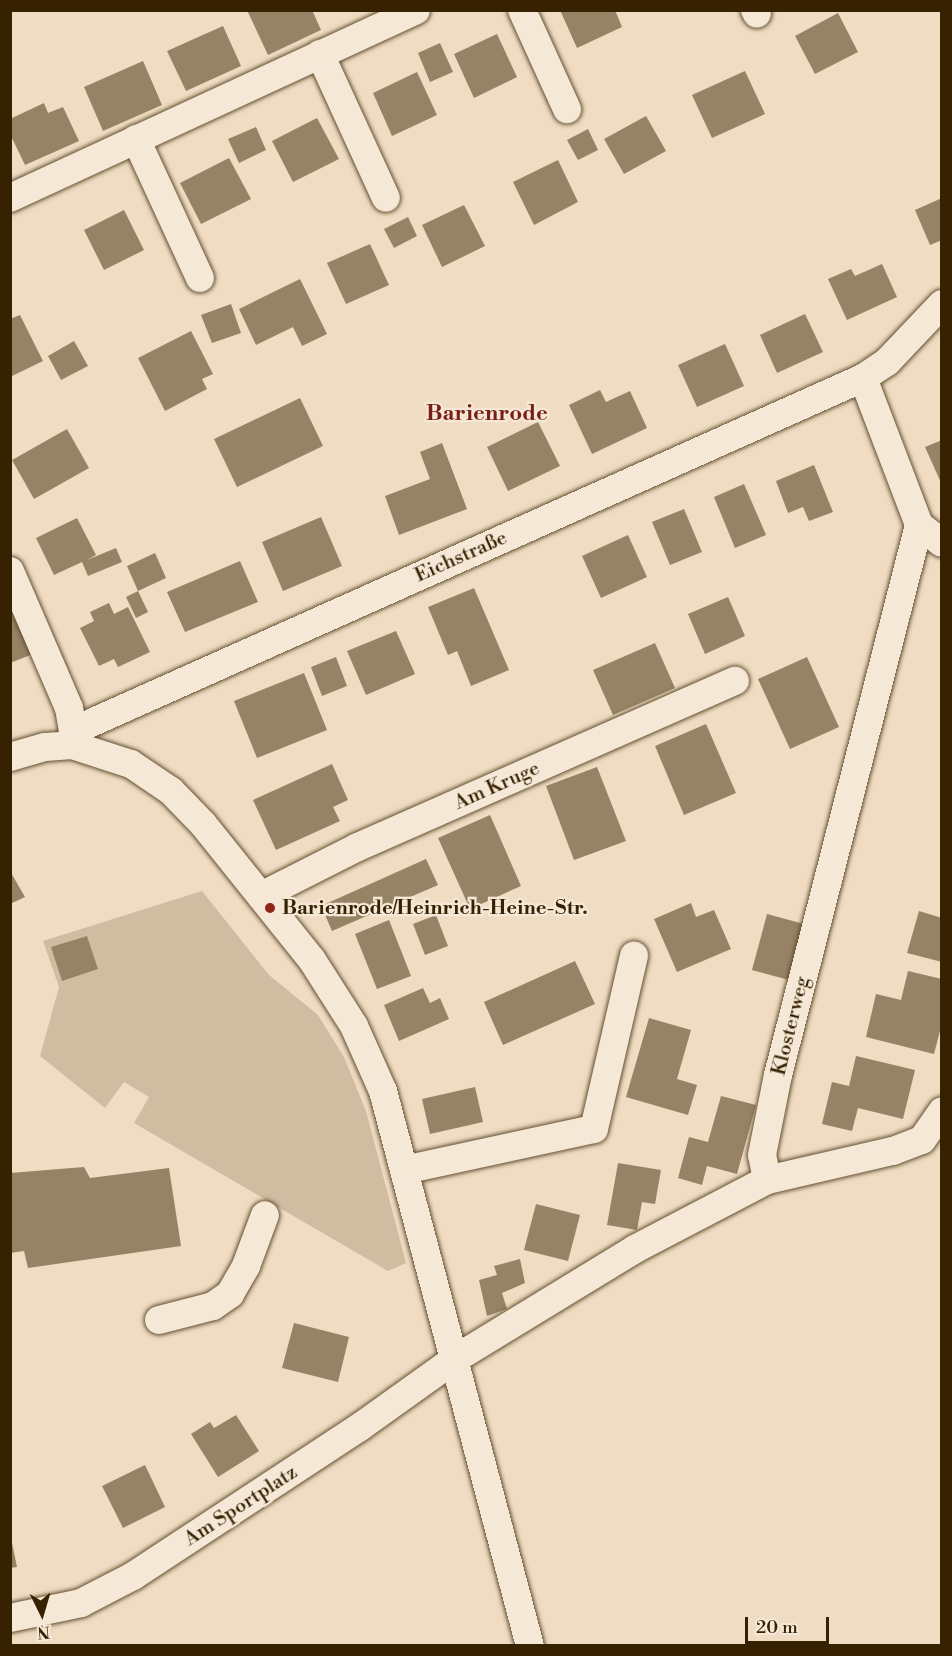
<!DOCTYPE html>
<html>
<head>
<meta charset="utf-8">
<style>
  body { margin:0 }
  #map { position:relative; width:952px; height:1656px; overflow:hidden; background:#efdcc2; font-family:"Libre Bodoni",serif }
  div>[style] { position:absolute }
  .green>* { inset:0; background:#d0bca1 }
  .building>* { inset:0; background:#968265 }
  .roads { filter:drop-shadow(0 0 2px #645030) drop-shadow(0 0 2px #645030) }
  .minor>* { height:28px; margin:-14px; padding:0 14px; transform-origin:14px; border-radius:14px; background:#f5e8d7 }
  .dots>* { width:16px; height:16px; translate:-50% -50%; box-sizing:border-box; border:3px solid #f5e8d7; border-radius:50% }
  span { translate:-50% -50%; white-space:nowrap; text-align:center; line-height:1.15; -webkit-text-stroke:4.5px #f5e8d7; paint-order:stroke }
  .street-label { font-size:20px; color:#362100 }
  .poi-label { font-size:20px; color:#362100; font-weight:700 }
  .left { translate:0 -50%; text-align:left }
  .quarter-label { font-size:22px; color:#7a1f14; font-weight:700 }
  .frame { position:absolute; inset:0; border:12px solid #362100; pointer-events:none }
  .north { position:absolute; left:12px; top:1584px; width:60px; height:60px; -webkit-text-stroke:4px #f5e8d7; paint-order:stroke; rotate:175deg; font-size:16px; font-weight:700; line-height:24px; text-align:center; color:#362100 }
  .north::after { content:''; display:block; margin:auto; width:21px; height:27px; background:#362100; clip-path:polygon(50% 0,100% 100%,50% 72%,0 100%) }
  .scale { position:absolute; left:745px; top:1617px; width:84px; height:27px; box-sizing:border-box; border:3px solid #362100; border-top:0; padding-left:8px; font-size:18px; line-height:21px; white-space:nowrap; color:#362100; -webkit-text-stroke:4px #f5e8d7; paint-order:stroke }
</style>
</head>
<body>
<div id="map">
  <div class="green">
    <i style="clip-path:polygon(202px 891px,269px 975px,318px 1015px,344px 1057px,366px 1111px,406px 1263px,388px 1271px,134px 1123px,149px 1097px,124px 1082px,105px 1108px,40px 1056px,59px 987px,43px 941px)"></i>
  </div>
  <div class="building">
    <i style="clip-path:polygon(247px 10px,312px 10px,321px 30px,268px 55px)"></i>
    <i style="clip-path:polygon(560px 10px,615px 10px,622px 27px,577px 48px)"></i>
    <i style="clip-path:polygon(838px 13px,858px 52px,815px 74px,795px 36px)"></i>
    <i style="clip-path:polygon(223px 26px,241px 66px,186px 91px,167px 51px)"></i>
    <i style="clip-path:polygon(497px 34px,517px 77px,474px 98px,454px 54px)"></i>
    <i style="clip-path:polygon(440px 43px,453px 72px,430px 82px,418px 53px)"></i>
    <i style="clip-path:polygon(143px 61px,162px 105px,103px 131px,84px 87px)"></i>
    <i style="clip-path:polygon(745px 71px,765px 114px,712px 138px,692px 95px)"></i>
    <i style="clip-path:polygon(417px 72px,437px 115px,392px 136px,373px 93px)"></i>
    <i style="clip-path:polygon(44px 103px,48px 113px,63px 107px,79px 141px,25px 165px,10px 134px,10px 119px)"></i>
    <i style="clip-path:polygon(646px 116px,666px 151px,624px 174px,604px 139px)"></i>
    <i style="clip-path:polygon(317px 118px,339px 159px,293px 182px,272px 141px)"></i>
    <i style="clip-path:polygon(256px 127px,266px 150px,239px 163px,228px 139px)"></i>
    <i style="clip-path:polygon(588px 129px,598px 150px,578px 160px,567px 140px)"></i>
    <i style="clip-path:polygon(229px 158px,251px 199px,201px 224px,180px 183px)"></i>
    <i style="clip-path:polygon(558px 160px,578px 202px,534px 225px,513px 182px)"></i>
    <i style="clip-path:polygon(942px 198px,942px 240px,930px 245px,915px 210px)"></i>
    <i style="clip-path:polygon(464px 205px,485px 246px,442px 267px,422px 225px)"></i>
    <i style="clip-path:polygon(124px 210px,144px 250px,104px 270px,84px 230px)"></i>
    <i style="clip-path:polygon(408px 217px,417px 236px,394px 248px,384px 229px)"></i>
    <i style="clip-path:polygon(370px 244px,389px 285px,346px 304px,327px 263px)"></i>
    <i style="clip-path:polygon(882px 264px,897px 297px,847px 320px,828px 279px,851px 269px,855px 276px)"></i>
    <i style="clip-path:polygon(300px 279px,327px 334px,302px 346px,293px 327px,256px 345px,239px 309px)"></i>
    <i style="clip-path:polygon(231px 304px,241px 333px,212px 343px,201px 315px)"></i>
    <i style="clip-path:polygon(805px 314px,823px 352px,777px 373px,760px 335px)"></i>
    <i style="clip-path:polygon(20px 315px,43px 361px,10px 377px,10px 319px)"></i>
    <i style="clip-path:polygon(191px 331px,213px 374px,202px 379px,207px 389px,165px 411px,138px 358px)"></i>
    <i style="clip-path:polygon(74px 341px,88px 366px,61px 380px,48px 356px)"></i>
    <i style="clip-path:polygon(725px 344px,744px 386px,697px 407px,678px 365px)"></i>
    <i style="clip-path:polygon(600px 390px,606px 402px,630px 391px,647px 428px,592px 454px,569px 405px)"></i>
    <i style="clip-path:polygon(300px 398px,323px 446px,237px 487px,214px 439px)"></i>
    <i style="clip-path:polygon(538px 422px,560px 466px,508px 491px,487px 447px)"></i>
    <i style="clip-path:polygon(67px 429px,89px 468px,34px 499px,12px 460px)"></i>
    <i style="clip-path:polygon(942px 440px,942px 485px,925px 447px)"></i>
    <i style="clip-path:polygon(442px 443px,467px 509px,399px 535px,385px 496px,430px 479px,420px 452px)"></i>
    <i style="clip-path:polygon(814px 465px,833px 512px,809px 521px,803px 507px,788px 513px,776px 481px)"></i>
    <i style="clip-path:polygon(744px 484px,766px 535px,735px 548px,714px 497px)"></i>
    <i style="clip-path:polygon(684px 509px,702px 552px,670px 565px,652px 522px)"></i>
    <i style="clip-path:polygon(321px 517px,342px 566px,283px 591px,262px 542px)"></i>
    <i style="clip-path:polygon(77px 518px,96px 555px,87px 560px,116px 548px,122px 562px,88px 576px,82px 562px,54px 575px,36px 538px)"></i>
    <i style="clip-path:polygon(628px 535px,647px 577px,601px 598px,582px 556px)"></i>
    <i style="clip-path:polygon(155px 553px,166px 578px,138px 591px,127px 566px)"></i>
    <i style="clip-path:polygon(240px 561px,258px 602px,185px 632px,167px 592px)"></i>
    <i style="clip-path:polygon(474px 588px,509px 670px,471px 686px,457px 651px,448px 655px,428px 607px)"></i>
    <i style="clip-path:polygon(138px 591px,148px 612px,136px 618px,126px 597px)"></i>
    <i style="clip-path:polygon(728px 597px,745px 636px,705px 654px,688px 614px)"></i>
    <i style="clip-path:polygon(109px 603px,114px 614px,128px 607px,150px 652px,118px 667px,114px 659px,99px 666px,80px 628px,94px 621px,90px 612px)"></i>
    <i style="clip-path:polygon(15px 612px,33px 654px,10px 663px,10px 614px)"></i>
    <i style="clip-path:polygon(396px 631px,415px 674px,366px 695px,347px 651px)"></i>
    <i style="clip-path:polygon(655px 643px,675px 688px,613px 715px,593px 670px)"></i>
    <i style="clip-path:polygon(336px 657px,347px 686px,322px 696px,311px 667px)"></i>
    <i style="clip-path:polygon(807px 657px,839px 727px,790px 749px,758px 679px)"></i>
    <i style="clip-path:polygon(304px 673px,327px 730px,257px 758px,234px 701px)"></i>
    <i style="clip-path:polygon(706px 724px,736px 793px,684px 815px,655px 746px)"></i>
    <i style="clip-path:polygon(332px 764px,348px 800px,333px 807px,340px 821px,276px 850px,253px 800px)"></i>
    <i style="clip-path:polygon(597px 767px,626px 841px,574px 860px,546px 786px)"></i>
    <i style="clip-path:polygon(490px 815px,521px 886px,470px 909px,438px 838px)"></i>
    <i style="clip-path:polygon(426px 859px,438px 885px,332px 931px,321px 906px)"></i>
    <i style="clip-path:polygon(10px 871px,25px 897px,10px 904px)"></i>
    <i style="clip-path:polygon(691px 903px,696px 917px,714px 910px,731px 949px,677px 972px,654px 919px)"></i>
    <i style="clip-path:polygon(919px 911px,942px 918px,942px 962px,907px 953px)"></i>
    <i style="clip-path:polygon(767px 914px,804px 924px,789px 980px,752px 970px)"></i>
    <i style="clip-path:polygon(436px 915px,448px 946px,425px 955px,413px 924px)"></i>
    <i style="clip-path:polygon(389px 920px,411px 976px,377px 989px,355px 934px)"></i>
    <i style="clip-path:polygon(87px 936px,98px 969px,62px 981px,51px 947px)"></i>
    <i style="clip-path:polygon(575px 961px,595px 1004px,503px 1045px,484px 1002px)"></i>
    <i style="clip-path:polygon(908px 971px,942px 979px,942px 1023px,934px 1054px,866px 1037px,876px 994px,901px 1000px)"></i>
    <i style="clip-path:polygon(423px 988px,430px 1003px,440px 998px,449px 1019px,399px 1041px,384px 1005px)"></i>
    <i style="clip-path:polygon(649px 1018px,691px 1030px,677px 1079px,697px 1085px,688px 1115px,626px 1097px)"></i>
    <i style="clip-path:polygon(856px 1056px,915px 1070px,903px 1119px,858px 1108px,852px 1131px,822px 1124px,832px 1082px,849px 1086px)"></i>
    <i style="clip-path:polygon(475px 1087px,483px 1122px,430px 1134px,422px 1099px)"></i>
    <i style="clip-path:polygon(721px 1096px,756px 1105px,737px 1174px,707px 1166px,702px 1185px,678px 1178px,689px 1137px,708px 1142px)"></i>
    <i style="clip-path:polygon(618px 1163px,661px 1170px,655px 1204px,642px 1202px,637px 1230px,607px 1225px)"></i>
    <i style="clip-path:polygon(84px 1167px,90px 1178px,169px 1168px,181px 1246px,28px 1268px,24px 1251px,10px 1253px,10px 1173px)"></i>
    <i style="clip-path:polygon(536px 1204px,580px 1215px,568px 1261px,524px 1250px)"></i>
    <i style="clip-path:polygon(520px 1259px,525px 1283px,502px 1293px,507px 1309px,487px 1316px,479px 1280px,497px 1275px,494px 1266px)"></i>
    <i style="clip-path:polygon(294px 1323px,349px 1337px,338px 1382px,282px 1368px)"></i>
    <i style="clip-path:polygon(236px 1415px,259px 1451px,218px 1477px,191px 1434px,210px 1422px,214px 1428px)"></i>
    <i style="clip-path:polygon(145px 1465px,165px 1507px,123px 1528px,102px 1486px)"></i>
    <i style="clip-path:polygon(10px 1533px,17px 1567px,10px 1568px)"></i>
  </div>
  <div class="roads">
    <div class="minor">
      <i style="left:522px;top:10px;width:109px;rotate:65.6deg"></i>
      <i style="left:755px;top:10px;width:4px;rotate:63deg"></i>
      <i style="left:320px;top:54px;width:158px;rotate:65.4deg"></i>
      <i style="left:136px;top:139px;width:153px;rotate:65.3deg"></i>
      <i style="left:10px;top:198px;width:447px;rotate:-24.8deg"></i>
      <i style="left:863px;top:378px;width:157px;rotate:69.1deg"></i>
      <i style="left:919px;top:525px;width:29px;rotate:38deg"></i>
      <i style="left:10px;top:571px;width:149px;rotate:66.7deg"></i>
      <i style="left:69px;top:708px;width:23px;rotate:80deg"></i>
      <i style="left:72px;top:745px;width:14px;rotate:-86deg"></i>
      <i style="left:73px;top:731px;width:865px;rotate:-24.08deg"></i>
      <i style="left:863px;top:378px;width:29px;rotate:-34deg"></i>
      <i style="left:887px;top:362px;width:80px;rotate:-46.5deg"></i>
      <i style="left:10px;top:757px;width:36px;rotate:-16deg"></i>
      <i style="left:45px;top:747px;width:27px;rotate:-4deg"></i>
      <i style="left:72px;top:745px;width:62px;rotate:17.9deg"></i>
      <i style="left:131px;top:764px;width:48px;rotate:34deg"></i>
      <i style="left:171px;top:791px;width:46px;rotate:45.9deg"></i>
      <i style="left:203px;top:824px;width:174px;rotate:51.3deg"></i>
      <i style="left:312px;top:960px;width:78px;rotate:57.5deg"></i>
      <i style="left:354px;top:1026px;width:71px;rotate:66deg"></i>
      <i style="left:383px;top:1091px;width:574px;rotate:75.17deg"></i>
      <i style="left:261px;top:896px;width:109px;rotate:-26.8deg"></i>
      <i style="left:358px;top:847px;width:412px;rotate:-23.8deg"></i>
      <i style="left:404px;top:1170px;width:194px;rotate:-12.2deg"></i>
      <i style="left:594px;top:1129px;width:178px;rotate:-77deg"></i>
      <i style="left:767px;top:1180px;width:25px;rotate:-101deg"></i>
      <i style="left:762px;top:1155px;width:82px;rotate:-78.7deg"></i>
      <i style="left:778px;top:1075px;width:568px;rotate:-75.62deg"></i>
      <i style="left:159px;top:1320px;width:56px;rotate:-14.5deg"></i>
      <i style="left:213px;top:1306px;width:21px;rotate:-35deg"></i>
      <i style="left:230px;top:1294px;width:32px;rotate:-60deg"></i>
      <i style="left:246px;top:1266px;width:54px;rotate:-69.6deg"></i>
      <i style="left:10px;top:1618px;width:73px;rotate:-11.9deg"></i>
      <i style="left:81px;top:1603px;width:59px;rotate:-27.4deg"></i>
      <i style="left:133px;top:1576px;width:272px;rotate:-33.3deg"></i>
      <i style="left:360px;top:1427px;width:117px;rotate:-35.6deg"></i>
      <i style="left:455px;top:1359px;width:211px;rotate:-31.4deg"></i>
      <i style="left:635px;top:1249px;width:149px;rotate:-27.6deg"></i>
      <i style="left:767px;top:1180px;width:129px;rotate:-13deg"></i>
      <i style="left:893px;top:1151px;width:31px;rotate:-21deg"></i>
      <i style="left:922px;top:1140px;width:35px;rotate:-55deg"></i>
    </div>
  </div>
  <div class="dots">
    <i style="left:270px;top:908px;background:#8f2418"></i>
  </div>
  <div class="street-label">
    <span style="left:461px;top:557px;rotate:-24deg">Eichstraße</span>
    <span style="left:497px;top:786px;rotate:-24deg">Am Kruge</span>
    <span style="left:791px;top:1026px;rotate:-76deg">Klosterweg</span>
    <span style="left:241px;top:1506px;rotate:-33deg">Am Sportplatz</span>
  </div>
  <div class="poi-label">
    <span class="left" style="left:282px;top:908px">Barienrode/Heinrich-Heine-Str.</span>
  </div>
  <div class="quarter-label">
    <span style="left:487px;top:414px">Barienrode</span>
  </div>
  <div class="frame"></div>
  <div class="north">N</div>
  <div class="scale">20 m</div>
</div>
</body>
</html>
